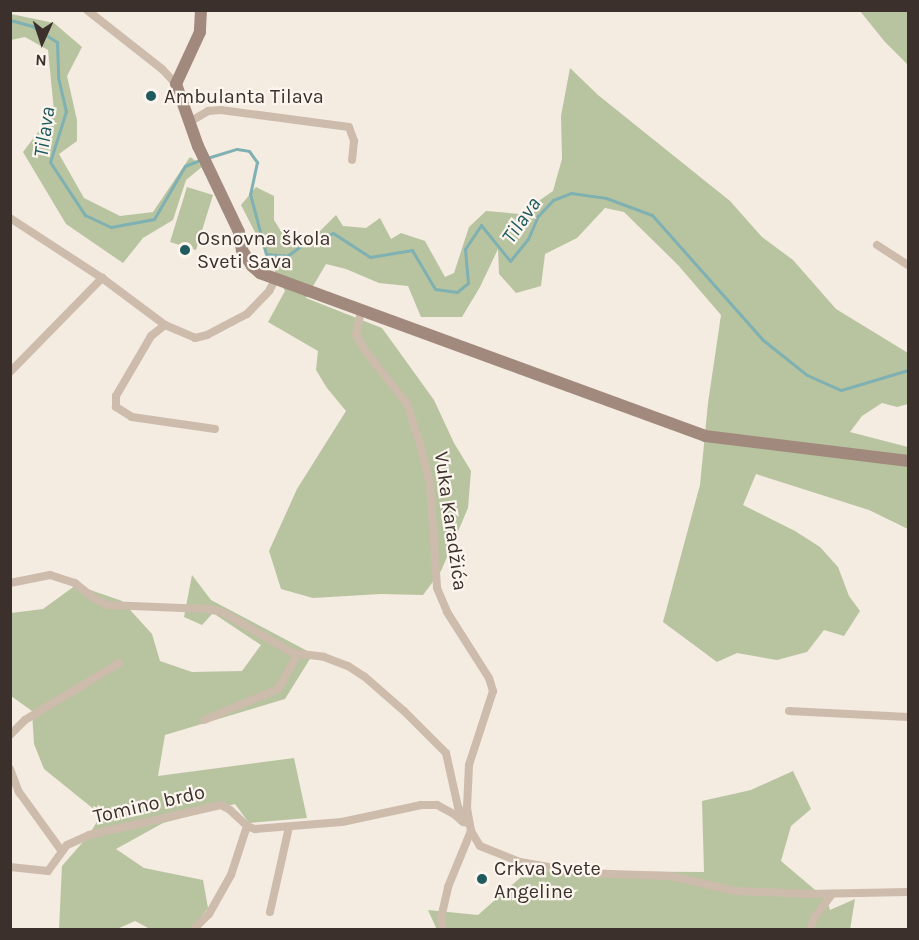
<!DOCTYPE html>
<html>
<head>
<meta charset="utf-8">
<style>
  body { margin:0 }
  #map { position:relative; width:919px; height:940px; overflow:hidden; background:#f4ebe1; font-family:Karla,sans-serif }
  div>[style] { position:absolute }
  .green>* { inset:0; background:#b8c4a0 }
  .stream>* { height:3px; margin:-1.5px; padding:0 1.5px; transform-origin:1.5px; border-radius:1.5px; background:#7fb0b2 }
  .street>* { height:8px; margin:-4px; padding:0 4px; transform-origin:4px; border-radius:4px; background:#cdbbac }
  .secondary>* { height:12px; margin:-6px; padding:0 6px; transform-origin:6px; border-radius:6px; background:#a18a7d }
  .dots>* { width:16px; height:16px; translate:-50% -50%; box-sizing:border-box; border:3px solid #fbf5ee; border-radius:50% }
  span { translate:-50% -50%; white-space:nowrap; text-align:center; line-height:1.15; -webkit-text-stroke:4.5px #fbf5ee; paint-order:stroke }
  .poi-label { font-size:20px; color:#3b302b }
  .left { translate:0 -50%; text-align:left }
  .street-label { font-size:20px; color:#3b302b }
  .water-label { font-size:21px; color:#1f5a5e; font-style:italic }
  .frame { position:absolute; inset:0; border:12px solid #3b302b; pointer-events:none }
  .north { position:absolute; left:12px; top:12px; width:60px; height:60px; -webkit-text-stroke:4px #fbf5ee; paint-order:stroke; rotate:183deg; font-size:16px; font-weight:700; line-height:24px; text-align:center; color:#3b302b }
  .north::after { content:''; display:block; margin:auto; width:21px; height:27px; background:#3b302b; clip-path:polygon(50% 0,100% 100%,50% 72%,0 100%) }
</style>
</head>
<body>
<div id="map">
  <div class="green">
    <i style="clip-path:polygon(860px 11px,908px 11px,908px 65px,885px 42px)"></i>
    <i style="clip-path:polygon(11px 14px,54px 23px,82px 47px,67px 76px,77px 120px,77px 141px,59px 154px,84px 198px,120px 216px,153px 212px,190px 157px,203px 166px,186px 180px,173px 220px,143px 238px,123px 263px,66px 224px,23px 152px,54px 111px,48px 50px,25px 37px,11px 40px)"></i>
    <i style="clip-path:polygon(570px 68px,598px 95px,730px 201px,762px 237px,793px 260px,836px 309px,908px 353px,908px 404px,897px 407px,882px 403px,862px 416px,850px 432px,908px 447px,908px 529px,869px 510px,756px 474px,743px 505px,795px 531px,820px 547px,838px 567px,849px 596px,860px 611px,844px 636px,824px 630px,807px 652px,777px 660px,737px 653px,717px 662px,663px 622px,700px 485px,708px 403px,721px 315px,678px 265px,624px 212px,605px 208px,577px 238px,545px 254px,541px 286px,516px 293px,499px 274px,498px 249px,480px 287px,462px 317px,421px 317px,408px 286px,379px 283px,346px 269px,326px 264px,306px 298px,382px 328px,434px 400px,454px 443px,471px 471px,468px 508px,441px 571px,423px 595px,381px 594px,313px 598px,281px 589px,269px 551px,297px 489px,346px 411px,327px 388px,316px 370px,318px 351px,268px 322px,285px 291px,241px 205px,256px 187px,274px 196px,274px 220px,289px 244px,298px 236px,314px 237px,336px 215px,343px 226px,366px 228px,380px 218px,391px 239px,401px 233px,425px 241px,445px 277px,454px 273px,469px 227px,486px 211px,520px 214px,553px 191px,562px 159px,561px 116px)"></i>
    <i style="clip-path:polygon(187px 187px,213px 195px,196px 250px,170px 242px)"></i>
    <i style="clip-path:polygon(192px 575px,211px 600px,313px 654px,285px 699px,165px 735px,158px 776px,294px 758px,307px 818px,249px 823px,235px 804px,163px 823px,116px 849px,144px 868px,203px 880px,208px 908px,192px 929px,150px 929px,135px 921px,117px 929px,59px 929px,62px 866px,89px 835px,101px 815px,44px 769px,34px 744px,32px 711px,11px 696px,11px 613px,43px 609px,76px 585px,122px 601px,152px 634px,160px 661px,192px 672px,242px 671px,261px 645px,213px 613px,202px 625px,184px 617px)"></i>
    <i style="clip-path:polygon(793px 771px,811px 809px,791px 826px,781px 861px,827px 900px,830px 910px,855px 899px,850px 930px,437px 930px,428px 910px,478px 915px,528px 871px,704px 872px,702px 801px,751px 790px)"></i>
  </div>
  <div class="stream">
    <i style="left:10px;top:20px;width:23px;rotate:15deg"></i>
    <i style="left:32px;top:26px;width:30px;rotate:33deg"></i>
    <i style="left:57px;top:42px;width:35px;rotate:88deg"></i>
    <i style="left:58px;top:77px;width:35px;rotate:77deg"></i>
    <i style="left:66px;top:111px;width:53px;rotate:107.4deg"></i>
    <i style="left:50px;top:162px;width:64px;rotate:56.6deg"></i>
    <i style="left:85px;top:215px;width:29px;rotate:25deg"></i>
    <i style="left:111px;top:227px;width:44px;rotate:-10.5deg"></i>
    <i style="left:154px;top:219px;width:61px;rotate:-59.7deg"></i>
    <i style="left:185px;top:166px;width:16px;rotate:-22deg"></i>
    <i style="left:207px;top:158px;width:31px;rotate:-17deg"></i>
    <i style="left:237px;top:149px;width:12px;rotate:9deg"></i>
    <i style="left:249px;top:151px;width:14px;rotate:54deg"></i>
    <i style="left:257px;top:162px;width:33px;rotate:102deg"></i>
    <i style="left:250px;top:194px;width:62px;rotate:75.1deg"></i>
    <i style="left:266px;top:254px;width:21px;rotate:5deg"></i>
    <i style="left:287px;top:256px;width:19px;rotate:-36deg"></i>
    <i style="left:302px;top:245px;width:33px;rotate:-21deg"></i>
    <i style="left:333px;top:233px;width:44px;rotate:33deg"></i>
    <i style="left:370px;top:257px;width:43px;rotate:-9.5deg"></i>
    <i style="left:412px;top:250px;width:45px;rotate:59.5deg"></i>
    <i style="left:435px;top:289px;width:22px;rotate:8deg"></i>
    <i style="left:457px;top:292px;width:14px;rotate:-39deg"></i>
    <i style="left:468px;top:283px;width:34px;rotate:-95deg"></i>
    <i style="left:465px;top:249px;width:29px;rotate:-56deg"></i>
    <i style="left:481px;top:225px;width:46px;rotate:51.1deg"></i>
    <i style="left:510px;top:261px;width:28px;rotate:-51deg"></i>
    <i style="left:528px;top:239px;width:25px;rotate:-67deg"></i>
    <i style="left:538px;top:216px;width:22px;rotate:-47deg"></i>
    <i style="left:553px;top:200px;width:19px;rotate:-21deg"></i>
    <i style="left:571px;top:193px;width:35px;rotate:8deg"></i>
    <i style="left:606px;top:198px;width:49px;rotate:20.3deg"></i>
    <i style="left:652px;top:215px;width:167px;rotate:48.4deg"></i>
    <i style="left:763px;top:340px;width:56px;rotate:38.5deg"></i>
    <i style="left:807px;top:375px;width:37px;rotate:24deg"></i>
    <i style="left:841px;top:390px;width:70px;rotate:-16.6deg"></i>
  </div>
  <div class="street">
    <i style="left:87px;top:10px;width:95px;rotate:38.2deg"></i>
    <i style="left:162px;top:69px;width:21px;rotate:47deg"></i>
    <i style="left:191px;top:121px;width:20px;rotate:-30deg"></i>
    <i style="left:208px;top:111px;width:13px;rotate:-4deg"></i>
    <i style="left:221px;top:110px;width:129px;rotate:7.6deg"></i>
    <i style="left:349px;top:127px;width:15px;rotate:70deg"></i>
    <i style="left:354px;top:141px;width:19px;rotate:96deg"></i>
    <i style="left:10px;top:218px;width:110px;rotate:33.1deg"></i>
    <i style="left:877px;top:245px;width:37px;rotate:33deg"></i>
    <i style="left:361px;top:311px;width:24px;rotate:102deg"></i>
    <i style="left:356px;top:334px;width:17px;rotate:62deg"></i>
    <i style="left:364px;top:349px;width:70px;rotate:52deg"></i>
    <i style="left:407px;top:404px;width:38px;rotate:72deg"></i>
    <i style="left:419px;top:440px;width:45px;rotate:76deg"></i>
    <i style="left:430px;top:484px;width:104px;rotate:86.1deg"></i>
    <i style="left:437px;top:588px;width:26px;rotate:67deg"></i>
    <i style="left:447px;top:612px;width:78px;rotate:57.5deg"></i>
    <i style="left:489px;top:678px;width:14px;rotate:73deg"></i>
    <i style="left:493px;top:691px;width:78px;rotate:108deg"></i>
    <i style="left:469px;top:765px;width:43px;rotate:92.7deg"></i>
    <i style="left:467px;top:808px;width:23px;rotate:80deg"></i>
    <i style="left:471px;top:831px;width:17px;rotate:59deg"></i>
    <i style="left:480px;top:846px;width:43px;rotate:21.8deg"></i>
    <i style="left:520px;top:862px;width:63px;rotate:10.1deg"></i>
    <i style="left:582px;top:873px;width:89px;rotate:1.9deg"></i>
    <i style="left:671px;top:876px;width:66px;rotate:13.2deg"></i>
    <i style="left:735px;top:891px;width:74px;rotate:2.3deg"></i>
    <i style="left:809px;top:894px;width:99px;rotate:-1.2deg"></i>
    <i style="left:10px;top:372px;width:132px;rotate:-45.6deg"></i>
    <i style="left:102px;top:278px;width:79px;rotate:36.7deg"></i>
    <i style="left:215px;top:429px;width:84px;rotate:-171.8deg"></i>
    <i style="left:132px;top:417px;width:19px;rotate:-148deg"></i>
    <i style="left:116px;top:407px;width:11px;rotate:-90deg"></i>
    <i style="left:116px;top:396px;width:69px;rotate:-59.7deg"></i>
    <i style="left:151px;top:336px;width:18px;rotate:-38deg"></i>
    <i style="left:165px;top:325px;width:33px;rotate:23deg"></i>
    <i style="left:195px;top:338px;width:12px;rotate:-14deg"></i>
    <i style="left:207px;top:335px;width:45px;rotate:-27.7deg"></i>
    <i style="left:247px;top:314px;width:32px;rotate:-46deg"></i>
    <i style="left:269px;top:291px;width:13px;rotate:-61deg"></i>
    <i style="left:10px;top:583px;width:41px;rotate:-11.3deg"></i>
    <i style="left:50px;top:575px;width:26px;rotate:18deg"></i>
    <i style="left:75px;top:583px;width:22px;rotate:39deg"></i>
    <i style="left:92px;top:597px;width:17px;rotate:28deg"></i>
    <i style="left:107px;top:605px;width:100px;rotate:2.3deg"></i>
    <i style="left:207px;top:609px;width:15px;rotate:11deg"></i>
    <i style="left:222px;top:612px;width:82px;rotate:30deg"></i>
    <i style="left:293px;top:653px;width:31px;rotate:7deg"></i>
    <i style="left:324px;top:657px;width:26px;rotate:21deg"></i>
    <i style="left:348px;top:666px;width:20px;rotate:33deg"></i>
    <i style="left:365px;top:677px;width:52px;rotate:41.1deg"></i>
    <i style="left:404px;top:711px;width:59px;rotate:45deg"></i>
    <i style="left:446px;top:753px;width:55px;rotate:77.5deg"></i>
    <i style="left:458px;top:807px;width:18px;rotate:61deg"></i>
    <i style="left:789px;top:711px;width:119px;rotate:2.9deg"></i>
    <i style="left:204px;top:720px;width:80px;rotate:-22.7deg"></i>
    <i style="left:278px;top:689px;width:40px;rotate:-60.3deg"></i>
    <i style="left:10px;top:735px;width:21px;rotate:-45deg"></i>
    <i style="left:25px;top:720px;width:110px;rotate:-31.2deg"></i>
    <i style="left:10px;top:769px;width:25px;rotate:69deg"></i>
    <i style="left:19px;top:792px;width:72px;rotate:54.1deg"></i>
    <i style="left:10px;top:867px;width:38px;rotate:6deg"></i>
    <i style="left:48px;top:871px;width:32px;rotate:-54deg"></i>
    <i style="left:67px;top:845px;width:24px;rotate:-24deg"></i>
    <i style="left:89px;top:835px;width:135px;rotate:-12.8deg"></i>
    <i style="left:221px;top:805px;width:10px;rotate:29deg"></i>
    <i style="left:230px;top:810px;width:23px;rotate:43deg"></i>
    <i style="left:247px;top:826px;width:9px;rotate:21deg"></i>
    <i style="left:255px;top:829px;width:87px;rotate:-4.6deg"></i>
    <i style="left:342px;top:822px;width:81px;rotate:-12.1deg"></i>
    <i style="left:421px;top:805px;width:16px"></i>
    <i style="left:437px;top:805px;width:19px;rotate:28deg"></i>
    <i style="left:454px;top:814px;width:12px;rotate:42deg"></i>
    <i style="left:270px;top:912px;width:87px;rotate:-77.4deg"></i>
    <i style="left:193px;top:930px;width:23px;rotate:-45deg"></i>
    <i style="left:209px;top:914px;width:45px;rotate:-60.6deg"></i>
    <i style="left:231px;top:875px;width:52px;rotate:-71.9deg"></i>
    <i style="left:443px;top:930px;width:12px;rotate:-99deg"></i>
    <i style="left:441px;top:918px;width:32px;rotate:-77deg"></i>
    <i style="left:448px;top:887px;width:61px;rotate:-67.7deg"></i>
    <i style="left:810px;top:930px;width:13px;rotate:-72deg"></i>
    <i style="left:814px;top:918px;width:30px;rotate:-53deg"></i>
  </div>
  <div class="secondary">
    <i style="left:201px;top:10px;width:22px;rotate:93deg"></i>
    <i style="left:200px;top:32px;width:57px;rotate:114.8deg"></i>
    <i style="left:176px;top:84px;width:66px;rotate:70.5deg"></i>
    <i style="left:198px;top:146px;width:95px;rotate:64.5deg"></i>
    <i style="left:239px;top:232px;width:18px;rotate:81deg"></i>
    <i style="left:242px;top:250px;width:19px;rotate:58deg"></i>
    <i style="left:252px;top:266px;width:11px;rotate:41deg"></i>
    <i style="left:260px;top:273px;width:474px;rotate:20.1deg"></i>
    <i style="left:705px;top:436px;width:205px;rotate:7deg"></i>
  </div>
  <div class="dots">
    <i style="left:151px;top:96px;background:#1f5a5e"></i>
    <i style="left:185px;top:250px;background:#1f5a5e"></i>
    <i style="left:482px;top:879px;background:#1f5a5e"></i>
  </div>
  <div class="poi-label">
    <span class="left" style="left:164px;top:96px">Ambulanta Tilava</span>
    <span class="left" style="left:197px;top:250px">Osnovna škola<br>Sveti Sava</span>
    <span class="left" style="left:494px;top:880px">Crkva Svete<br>Angeline</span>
  </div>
  <div class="street-label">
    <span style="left:451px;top:521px;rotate:82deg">Vuka Karadžića</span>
    <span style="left:149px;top:804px;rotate:-13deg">Tomino brdo</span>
  </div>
  <div class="water-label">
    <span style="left:44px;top:132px;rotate:-82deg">Tilava</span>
    <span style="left:521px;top:220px;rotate:-55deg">Tilava</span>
  </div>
  <div class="frame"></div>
  <div class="north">N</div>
</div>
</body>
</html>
